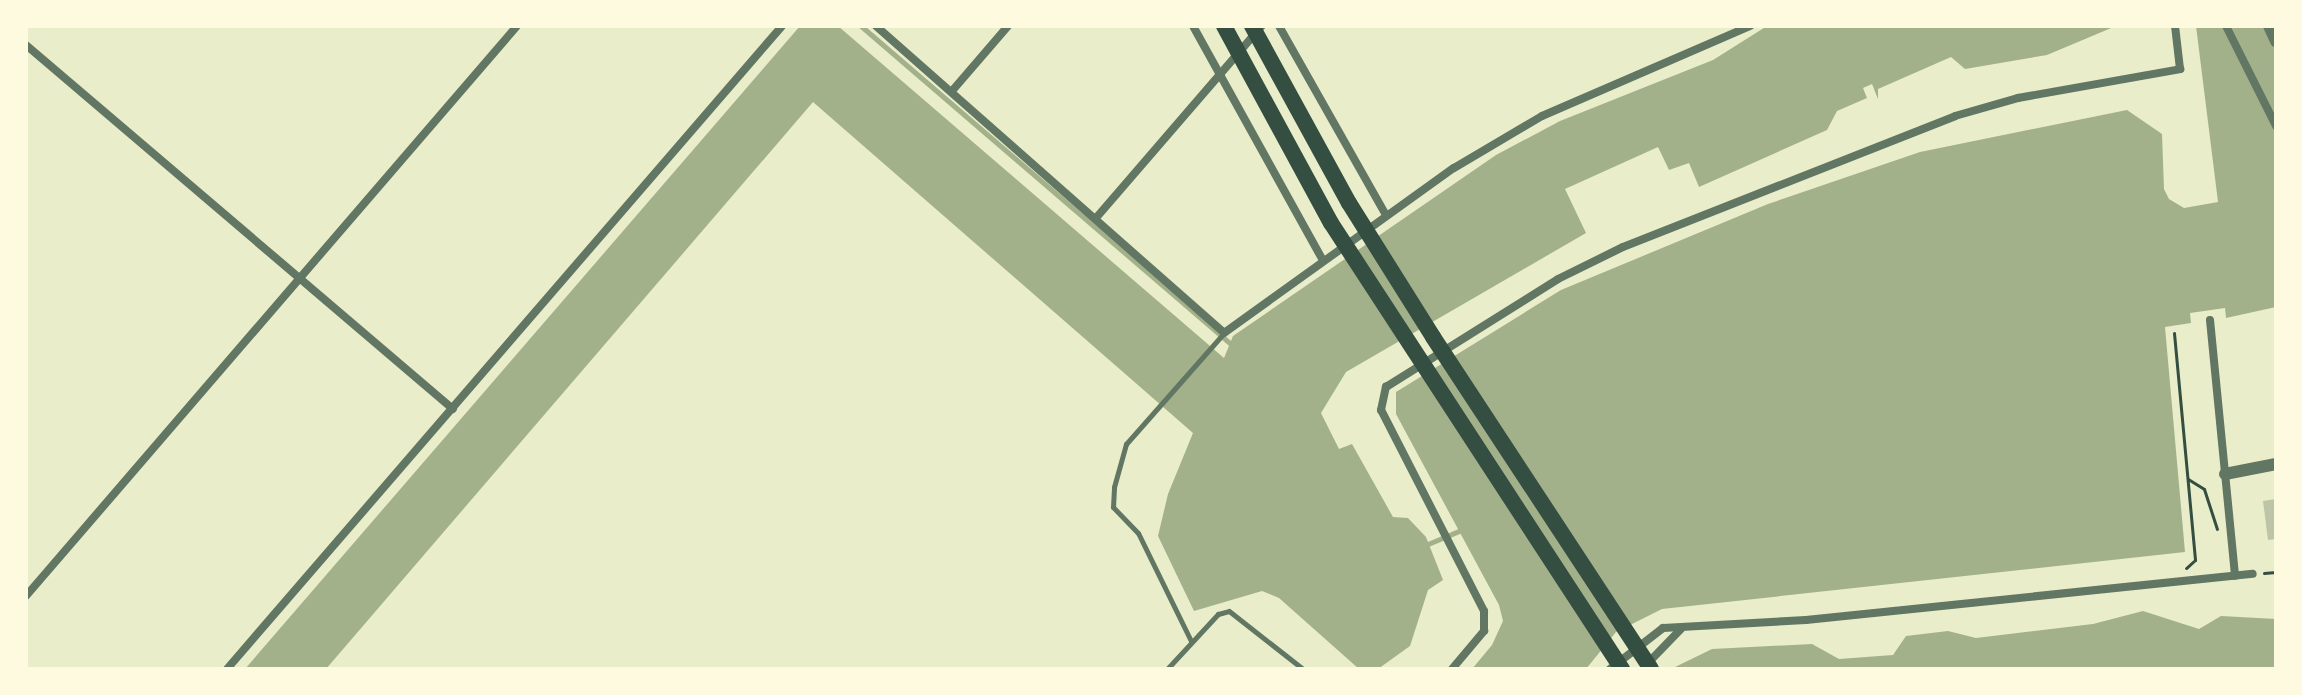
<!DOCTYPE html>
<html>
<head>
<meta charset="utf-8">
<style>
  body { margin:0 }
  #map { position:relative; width:2302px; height:695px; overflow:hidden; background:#e9edc9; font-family:Poppins,sans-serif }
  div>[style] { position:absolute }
  .water>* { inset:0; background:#a3b18a }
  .stream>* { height:5px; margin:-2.5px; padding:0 2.5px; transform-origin:2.5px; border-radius:2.5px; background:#a3b18a }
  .building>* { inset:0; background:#bcc5a7 }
  .path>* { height:3px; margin:-1.5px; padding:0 1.5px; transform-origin:1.5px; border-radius:1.5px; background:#344e41 }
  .service>* { height:5px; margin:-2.5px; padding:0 2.5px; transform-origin:2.5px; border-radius:2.5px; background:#617663 }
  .minor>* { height:8px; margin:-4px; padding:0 4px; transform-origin:4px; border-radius:4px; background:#617663 }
  .tertiary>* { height:12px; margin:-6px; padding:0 6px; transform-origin:6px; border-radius:6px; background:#617663 }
  .trunk>* { height:16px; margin:-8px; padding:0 8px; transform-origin:8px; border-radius:8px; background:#344e41 }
  span { translate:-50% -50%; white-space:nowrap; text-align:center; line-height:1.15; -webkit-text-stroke:6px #fefae0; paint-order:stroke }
  .frame { position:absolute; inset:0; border:28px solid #fefae0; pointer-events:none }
</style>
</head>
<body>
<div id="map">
  <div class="water">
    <i style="clip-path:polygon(800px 26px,838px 26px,1224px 358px,1233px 336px,1496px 155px,1560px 121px,1713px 60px,1767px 26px,2116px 26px,2047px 55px,1965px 69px,1951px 57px,1878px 89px,1878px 99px,1872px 84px,1863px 88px,1867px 98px,1837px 111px,1827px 130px,1699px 187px,1689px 163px,1669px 170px,1658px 147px,1565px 189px,1586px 233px,1346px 372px,1321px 413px,1339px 449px,1352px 444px,1393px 517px,1408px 518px,1426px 537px,1443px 580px,1428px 590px,1410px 646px,1378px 669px,1359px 669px,1279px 598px,1262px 591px,1194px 611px,1158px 536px,1168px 494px,1193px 433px,813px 102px,326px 669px,245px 669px)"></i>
    <i style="clip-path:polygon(2196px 26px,2276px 26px,2276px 307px,2226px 318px,2225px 308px,2190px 313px,2191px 323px,2165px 327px,2185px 552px,1662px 609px,1616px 632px,1586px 669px,1472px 669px,1492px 645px,1503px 621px,1499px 605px,1396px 414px,1396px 392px,1561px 290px,1768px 204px,1920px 152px,2127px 110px,2162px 134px,2164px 189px,2169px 199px,2184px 208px,2218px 202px)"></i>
    <i style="clip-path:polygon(2143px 611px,2199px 629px,2221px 616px,2276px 619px,2276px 669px,1671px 669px,1712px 649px,1812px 644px,1839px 659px,1893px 655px,1906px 636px,1948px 631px,1976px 638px,2093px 624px)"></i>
  </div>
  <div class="stream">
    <i style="left:861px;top:26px;width:491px;rotate:40.7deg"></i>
    <i style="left:1423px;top:546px;width:47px;rotate:-22.7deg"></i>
  </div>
  <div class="building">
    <i style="clip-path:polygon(2276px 499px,2276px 539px,2268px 540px,2263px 501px)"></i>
  </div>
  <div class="path">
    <i style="left:2174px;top:333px;width:228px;rotate:84.7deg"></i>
    <i style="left:2195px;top:560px;width:12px;rotate:138deg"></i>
    <i style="left:2188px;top:479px;width:19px;rotate:32deg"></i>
    <i style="left:2204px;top:489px;width:42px;rotate:72deg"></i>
    <i style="left:2264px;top:573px;width:12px;rotate:-5deg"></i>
  </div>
  <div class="service">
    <i style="left:1191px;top:641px;width:120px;rotate:-116.1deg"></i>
    <i style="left:1138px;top:533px;width:36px;rotate:-134deg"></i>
    <i style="left:1113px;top:507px;width:20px;rotate:-87deg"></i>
    <i style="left:1114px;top:487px;width:45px;rotate:-74.4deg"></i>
    <i style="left:1126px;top:444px;width:148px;rotate:-48.6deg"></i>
    <i style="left:1167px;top:669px;width:75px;rotate:-47.2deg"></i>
    <i style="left:1218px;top:614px;width:11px;rotate:-15deg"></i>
    <i style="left:1229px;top:611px;width:94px;rotate:38.1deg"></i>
  </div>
  <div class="minor">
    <i style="left:876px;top:26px;width:464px;rotate:41.4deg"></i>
    <i style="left:1224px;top:333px;width:283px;rotate:-35.7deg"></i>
    <i style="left:1454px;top:168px;width:102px;rotate:-30.6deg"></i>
    <i style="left:1542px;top:116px;width:227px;rotate:-23.4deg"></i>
    <i style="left:1193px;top:26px;width:266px;rotate:61deg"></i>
    <i style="left:1279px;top:26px;width:217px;rotate:60.5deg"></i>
    <i style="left:2226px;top:26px;width:112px;rotate:63.4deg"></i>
    <i style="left:26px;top:45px;width:561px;rotate:40.45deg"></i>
    <i style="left:952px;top:91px;width:86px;rotate:-49.3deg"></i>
    <i style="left:1096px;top:218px;width:254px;rotate:-49.2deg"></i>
    <i style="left:2210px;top:320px;width:257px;rotate:84.4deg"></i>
    <i style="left:26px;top:596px;width:752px;rotate:-49.26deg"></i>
    <i style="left:1648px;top:663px;width:47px;rotate:-45.9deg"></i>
    <i style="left:227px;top:669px;width:849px;rotate:-49.2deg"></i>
    <i style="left:1452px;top:669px;width:50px;rotate:-49.9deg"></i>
    <i style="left:1484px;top:631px;width:20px;rotate:-90deg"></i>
    <i style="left:1484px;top:611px;width:226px;rotate:-117.1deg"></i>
    <i style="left:1381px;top:410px;width:24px;rotate:-78deg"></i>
    <i style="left:1386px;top:387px;width:203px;rotate:-32.1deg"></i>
    <i style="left:1558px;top:279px;width:72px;rotate:-26.2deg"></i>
    <i style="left:1623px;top:247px;width:357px;rotate:-21.5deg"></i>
    <i style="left:1955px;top:116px;width:66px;rotate:-15.9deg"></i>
    <i style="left:2018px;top:98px;width:165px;rotate:-10.1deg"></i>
    <i style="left:2180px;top:69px;width:43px;rotate:-96.6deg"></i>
    <i style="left:1610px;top:669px;width:67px;rotate:-37.7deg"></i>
    <i style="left:1663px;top:628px;width:143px;rotate:-3.2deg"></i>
    <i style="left:1806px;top:620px;width:449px;rotate:-5.9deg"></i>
  </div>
  <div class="tertiary">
    <i style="left:2269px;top:26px;width:17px;rotate:65deg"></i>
    <i style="left:2225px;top:474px;width:52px;rotate:-11.1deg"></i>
  </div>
  <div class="trunk">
    <i style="left:1224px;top:26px;width:224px;rotate:61.5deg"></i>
    <i style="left:1331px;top:223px;width:533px;rotate:56.88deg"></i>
    <i style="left:1252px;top:26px;width:202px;rotate:61.3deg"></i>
    <i style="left:1349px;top:203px;width:158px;rotate:57.9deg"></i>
    <i style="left:1433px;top:337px;width:397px;rotate:56.7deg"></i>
  </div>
  <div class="frame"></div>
</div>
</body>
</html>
